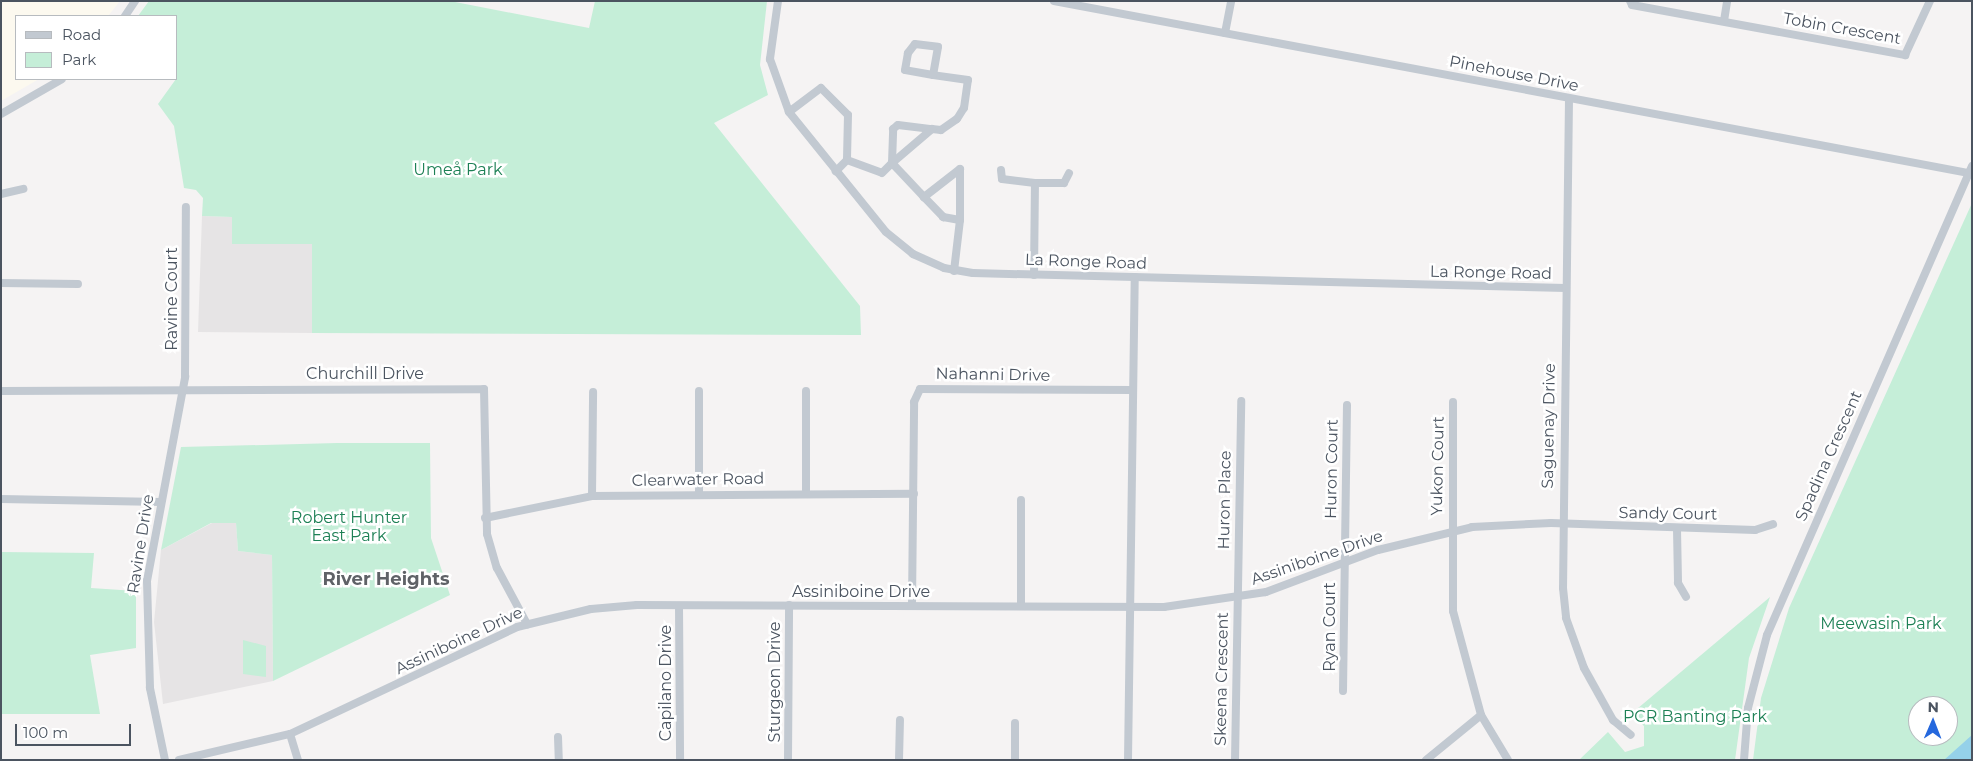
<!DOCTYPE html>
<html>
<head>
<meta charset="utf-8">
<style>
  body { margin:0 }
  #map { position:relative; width:1973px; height:761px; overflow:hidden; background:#f5f3f3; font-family:Montserrat,sans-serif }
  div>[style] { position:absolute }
  .commercial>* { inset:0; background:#fcf9ef }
  .education>* { inset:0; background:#e6e4e5 }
  .green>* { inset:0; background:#c5eed8 }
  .water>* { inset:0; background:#95d1e9 }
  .minor>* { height:8px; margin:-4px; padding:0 4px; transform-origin:4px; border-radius:4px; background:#c2c9d1 }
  span { translate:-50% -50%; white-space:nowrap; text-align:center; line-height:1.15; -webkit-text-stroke:5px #fff; paint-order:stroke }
  .street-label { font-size:16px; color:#4b5460 }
  .park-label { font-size:16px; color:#1d8055 }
  .neighbourhood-label { font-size:18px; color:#5f6267; font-weight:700 }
  .frame { position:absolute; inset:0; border:2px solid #4b5460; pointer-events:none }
  .legend { position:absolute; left:15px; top:15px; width:162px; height:65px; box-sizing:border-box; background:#fff; border:1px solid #b7bbbf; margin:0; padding:6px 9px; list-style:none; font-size:15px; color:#4b5460 }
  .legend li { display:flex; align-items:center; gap:10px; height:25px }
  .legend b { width:25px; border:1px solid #b7bbbf }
  .north { position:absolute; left:1908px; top:696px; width:50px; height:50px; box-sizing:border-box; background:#fff; border:1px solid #b7bbbf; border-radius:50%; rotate:1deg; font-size:14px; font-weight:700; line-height:20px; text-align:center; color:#4b5460 }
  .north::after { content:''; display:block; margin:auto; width:18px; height:22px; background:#2568dd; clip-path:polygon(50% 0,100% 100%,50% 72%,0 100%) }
  .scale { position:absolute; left:15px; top:724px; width:116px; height:22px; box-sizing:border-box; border:2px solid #4b5460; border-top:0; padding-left:6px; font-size:15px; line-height:18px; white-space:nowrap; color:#4b5460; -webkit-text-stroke:4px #fff; paint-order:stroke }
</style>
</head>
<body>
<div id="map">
  <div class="commercial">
    <i style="clip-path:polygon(1px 1px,120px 1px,108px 16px,16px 16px,16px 79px,39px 79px,1px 101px)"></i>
  </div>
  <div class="education">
    <i style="clip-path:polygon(202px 216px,232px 217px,232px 244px,312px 244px,312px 333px,198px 332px)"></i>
    <i style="clip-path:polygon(212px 523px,236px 523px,238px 551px,272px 555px,273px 681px,163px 704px,154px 622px,161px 550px)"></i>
  </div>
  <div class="green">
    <i style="clip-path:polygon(149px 1px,450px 1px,589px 28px,595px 1px,767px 1px,760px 65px,768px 95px,714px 123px,860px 306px,861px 335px,312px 333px,312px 244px,232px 244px,232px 217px,202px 216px,203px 198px,196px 190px,184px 188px,174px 126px,158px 104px,176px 79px,176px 16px,138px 16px)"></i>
    <i style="clip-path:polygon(evenodd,1972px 203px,1972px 751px,1963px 760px,1753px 760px,1761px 698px,1789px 608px,1972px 203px,1918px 706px,1948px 706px,1948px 736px,1918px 736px,1918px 706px)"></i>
    <i style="clip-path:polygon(337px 443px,430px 443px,431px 538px,450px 595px,273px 681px,272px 555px,238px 551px,236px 523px,211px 523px,161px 550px,181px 447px)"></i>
    <i style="clip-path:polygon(1px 552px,94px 553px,91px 588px,136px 591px,136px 648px,90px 655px,100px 714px,1px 714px)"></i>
    <i style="clip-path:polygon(1770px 597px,1749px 658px,1735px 760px,1579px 760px,1608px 732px,1625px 752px,1644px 746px,1644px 726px,1631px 714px)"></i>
    <i style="clip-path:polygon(243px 640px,266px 646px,266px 677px,243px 674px)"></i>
  </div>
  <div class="water">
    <i style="clip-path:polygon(1972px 735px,1972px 760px,1944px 760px)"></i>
  </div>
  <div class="minor">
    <i style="left:778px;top:1px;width:59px;rotate:97.9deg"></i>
    <i style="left:770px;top:59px;width:56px;rotate:70.3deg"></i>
    <i style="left:789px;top:112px;width:154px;rotate:51.1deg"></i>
    <i style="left:886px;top:232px;width:35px;rotate:39deg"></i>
    <i style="left:913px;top:254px;width:34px;rotate:24deg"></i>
    <i style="left:944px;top:268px;width:29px;rotate:10deg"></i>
    <i style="left:973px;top:273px;width:593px;rotate:1.45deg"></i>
    <i style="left:1054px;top:1px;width:931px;rotate:10.65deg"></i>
    <i style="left:1630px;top:1px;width:4px;rotate:63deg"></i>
    <i style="left:1632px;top:5px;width:278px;rotate:10.4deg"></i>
    <i style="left:1905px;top:55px;width:60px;rotate:-65.2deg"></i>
    <i style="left:125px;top:16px;width:18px;rotate:-56deg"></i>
    <i style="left:1724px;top:21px;width:20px;rotate:-81deg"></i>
    <i style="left:1225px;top:33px;width:33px;rotate:-79deg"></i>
    <i style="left:1569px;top:99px;width:489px;rotate:90.7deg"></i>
    <i style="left:1563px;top:588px;width:30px;rotate:84deg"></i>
    <i style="left:1566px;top:618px;width:53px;rotate:70.2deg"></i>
    <i style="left:1584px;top:668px;width:60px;rotate:60.9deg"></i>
    <i style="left:1613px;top:720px;width:23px;rotate:40deg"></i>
    <i style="left:789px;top:112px;width:40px;rotate:-37deg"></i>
    <i style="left:821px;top:88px;width:38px;rotate:45deg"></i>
    <i style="left:848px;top:115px;width:45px;rotate:91.3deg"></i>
    <i style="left:847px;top:160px;width:16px;rotate:135deg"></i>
    <i style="left:1px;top:114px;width:70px;rotate:-29.8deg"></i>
    <i style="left:932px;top:129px;width:9px;rotate:6deg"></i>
    <i style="left:941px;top:130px;width:19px;rotate:-35deg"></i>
    <i style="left:957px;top:119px;width:13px;rotate:-58deg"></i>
    <i style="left:964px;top:108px;width:28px;rotate:-82deg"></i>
    <i style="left:968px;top:80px;width:35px;rotate:-172deg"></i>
    <i style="left:933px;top:75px;width:28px;rotate:-170deg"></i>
    <i style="left:905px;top:70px;width:17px;rotate:-80deg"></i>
    <i style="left:908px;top:53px;width:11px;rotate:-52deg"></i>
    <i style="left:915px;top:44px;width:23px;rotate:7deg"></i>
    <i style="left:938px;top:47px;width:28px;rotate:100deg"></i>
    <i style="left:847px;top:160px;width:37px;rotate:20deg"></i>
    <i style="left:882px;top:173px;width:14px;rotate:-45deg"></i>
    <i style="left:892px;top:163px;width:34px;rotate:-88deg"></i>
    <i style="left:893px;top:129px;width:6px;rotate:-39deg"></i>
    <i style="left:898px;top:125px;width:34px;rotate:7deg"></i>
    <i style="left:932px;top:129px;width:52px;rotate:139.6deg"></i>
    <i style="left:892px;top:163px;width:47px;rotate:46.7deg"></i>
    <i style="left:924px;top:197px;width:28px;rotate:46deg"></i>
    <i style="left:943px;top:217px;width:17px;rotate:10deg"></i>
    <i style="left:960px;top:220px;width:51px;rotate:-90deg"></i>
    <i style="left:960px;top:169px;width:46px;rotate:142.1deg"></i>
    <i style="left:1001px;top:170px;width:9px;rotate:84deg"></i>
    <i style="left:1002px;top:179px;width:33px;rotate:7deg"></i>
    <i style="left:1035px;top:183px;width:29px"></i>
    <i style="left:1064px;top:183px;width:11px;rotate:-63deg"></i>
    <i style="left:1px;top:194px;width:23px;rotate:-13deg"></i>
    <i style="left:954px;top:271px;width:51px;rotate:-83.3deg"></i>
    <i style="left:1034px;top:275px;width:92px;rotate:-89.4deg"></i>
    <i style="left:1px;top:283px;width:77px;rotate:0.7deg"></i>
    <i style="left:1px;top:391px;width:483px;rotate:-0.2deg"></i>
    <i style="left:484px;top:389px;width:145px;rotate:88.8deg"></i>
    <i style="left:487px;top:534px;width:35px;rotate:74deg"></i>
    <i style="left:497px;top:568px;width:64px;rotate:61.8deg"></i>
    <i style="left:806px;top:391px;width:102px;rotate:90deg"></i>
    <i style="left:1453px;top:402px;width:209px;rotate:90deg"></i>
    <i style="left:1453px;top:611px;width:108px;rotate:74.9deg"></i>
    <i style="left:1481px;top:715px;width:52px;rotate:59deg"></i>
    <i style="left:699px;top:493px;width:102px;rotate:-90deg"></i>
    <i style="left:592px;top:496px;width:104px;rotate:-89.4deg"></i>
    <i style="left:1px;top:499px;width:160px;rotate:1.1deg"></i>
    <i style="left:485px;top:518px;width:109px;rotate:-11.6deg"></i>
    <i style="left:592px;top:496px;width:322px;rotate:-0.4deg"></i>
    <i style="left:1677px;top:529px;width:54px;rotate:88.9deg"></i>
    <i style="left:1678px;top:583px;width:16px;rotate:60deg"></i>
    <i style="left:912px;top:605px;width:203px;rotate:-89.4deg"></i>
    <i style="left:914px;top:402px;width:14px;rotate:-65deg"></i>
    <i style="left:920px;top:389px;width:213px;rotate:0.3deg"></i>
    <i style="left:679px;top:606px;width:154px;rotate:89.6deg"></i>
    <i style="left:1021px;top:606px;width:106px;rotate:-90deg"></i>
    <i style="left:1343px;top:691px;width:286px;rotate:-89.2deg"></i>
    <i style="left:1015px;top:723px;width:37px;rotate:90deg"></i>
    <i style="left:290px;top:734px;width:27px;rotate:73deg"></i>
    <i style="left:558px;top:737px;width:23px;rotate:88deg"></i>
    <i style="left:165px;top:760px;width:74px;rotate:-101.8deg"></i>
    <i style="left:150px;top:688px;width:107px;rotate:-91.6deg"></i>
    <i style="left:147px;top:581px;width:208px;rotate:-79.4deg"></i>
    <i style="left:185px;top:377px;width:170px;rotate:-89.7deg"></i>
    <i style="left:179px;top:760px;width:114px;rotate:-13.2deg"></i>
    <i style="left:290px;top:734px;width:251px;rotate:-25.2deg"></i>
    <i style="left:517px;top:627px;width:76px;rotate:-13.7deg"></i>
    <i style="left:591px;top:609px;width:46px;rotate:-5deg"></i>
    <i style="left:637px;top:605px;width:527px;rotate:0.22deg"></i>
    <i style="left:1164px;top:607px;width:103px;rotate:-8.4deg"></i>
    <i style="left:1266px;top:592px;width:120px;rotate:-20.6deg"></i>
    <i style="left:1378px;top:550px;width:97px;rotate:-13.7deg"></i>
    <i style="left:1472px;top:527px;width:79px;rotate:-2.9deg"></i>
    <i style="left:1551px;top:523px;width:204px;rotate:2deg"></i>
    <i style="left:1755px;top:530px;width:19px;rotate:-18deg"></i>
    <i style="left:788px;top:760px;width:155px;rotate:-89.6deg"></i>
    <i style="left:899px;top:760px;width:40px;rotate:-88.6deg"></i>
    <i style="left:1128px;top:760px;width:483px;rotate:-89.2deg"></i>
    <i style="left:1235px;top:760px;width:359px;rotate:-89deg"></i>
    <i style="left:1426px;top:760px;width:71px;rotate:-39.3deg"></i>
    <i style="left:1744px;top:760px;width:52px;rotate:-85.6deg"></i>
    <i style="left:1748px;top:708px;width:75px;rotate:-75.4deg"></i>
    <i style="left:1767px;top:635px;width:512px;rotate:-66.39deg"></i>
  </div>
  <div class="street-label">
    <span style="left:1842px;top:29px;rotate:10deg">Tobin Crescent</span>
    <span style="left:1514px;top:74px;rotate:11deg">Pinehouse Drive</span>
    <span style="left:1086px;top:262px;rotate:2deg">La Ronge Road</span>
    <span style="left:1491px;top:273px;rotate:1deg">La Ronge Road</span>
    <span style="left:172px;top:299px;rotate:-90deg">Ravine Court</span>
    <span style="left:365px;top:374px">Churchill Drive</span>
    <span style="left:993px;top:375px;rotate:1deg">Nahanni Drive</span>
    <span style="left:1549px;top:426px;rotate:-89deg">Saguenay Drive</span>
    <span style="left:1829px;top:456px;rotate:-66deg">Spadina Crescent</span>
    <span style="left:1438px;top:466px;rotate:-89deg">Yukon Court</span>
    <span style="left:1332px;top:469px;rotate:-89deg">Huron Court</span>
    <span style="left:698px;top:480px;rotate:-1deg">Clearwater Road</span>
    <span style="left:1225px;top:500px;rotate:-89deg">Huron Place</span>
    <span style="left:1668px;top:514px;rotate:1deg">Sandy Court</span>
    <span style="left:141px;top:544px;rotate:-81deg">Ravine Drive</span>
    <span style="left:1317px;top:558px;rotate:-19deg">Assiniboine Drive</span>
    <span style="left:861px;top:592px">Assiniboine Drive</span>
    <span style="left:1330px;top:627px;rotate:-90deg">Ryan Court</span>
    <span style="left:459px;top:641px;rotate:-25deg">Assiniboine Drive</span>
    <span style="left:1222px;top:679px;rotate:-89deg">Skeena Crescent</span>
    <span style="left:775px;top:682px;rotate:-90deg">Sturgeon Drive</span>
    <span style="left:666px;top:683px;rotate:-90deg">Capilano Drive</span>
  </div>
  <div class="park-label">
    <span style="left:458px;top:170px">Umeå Park</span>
    <span style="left:349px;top:527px">Robert Hunter<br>East Park</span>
    <span style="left:1881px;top:624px">Meewasin Park</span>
    <span style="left:1695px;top:717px">PCR Banting Park</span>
  </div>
  <div class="neighbourhood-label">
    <span style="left:386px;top:579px">River Heights</span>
  </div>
  <div class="frame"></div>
  <ul class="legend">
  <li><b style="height:6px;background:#c2c9d1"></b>Road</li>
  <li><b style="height:14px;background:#c5eed8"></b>Park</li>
  </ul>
  <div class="north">N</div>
  <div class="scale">100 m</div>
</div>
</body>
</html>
